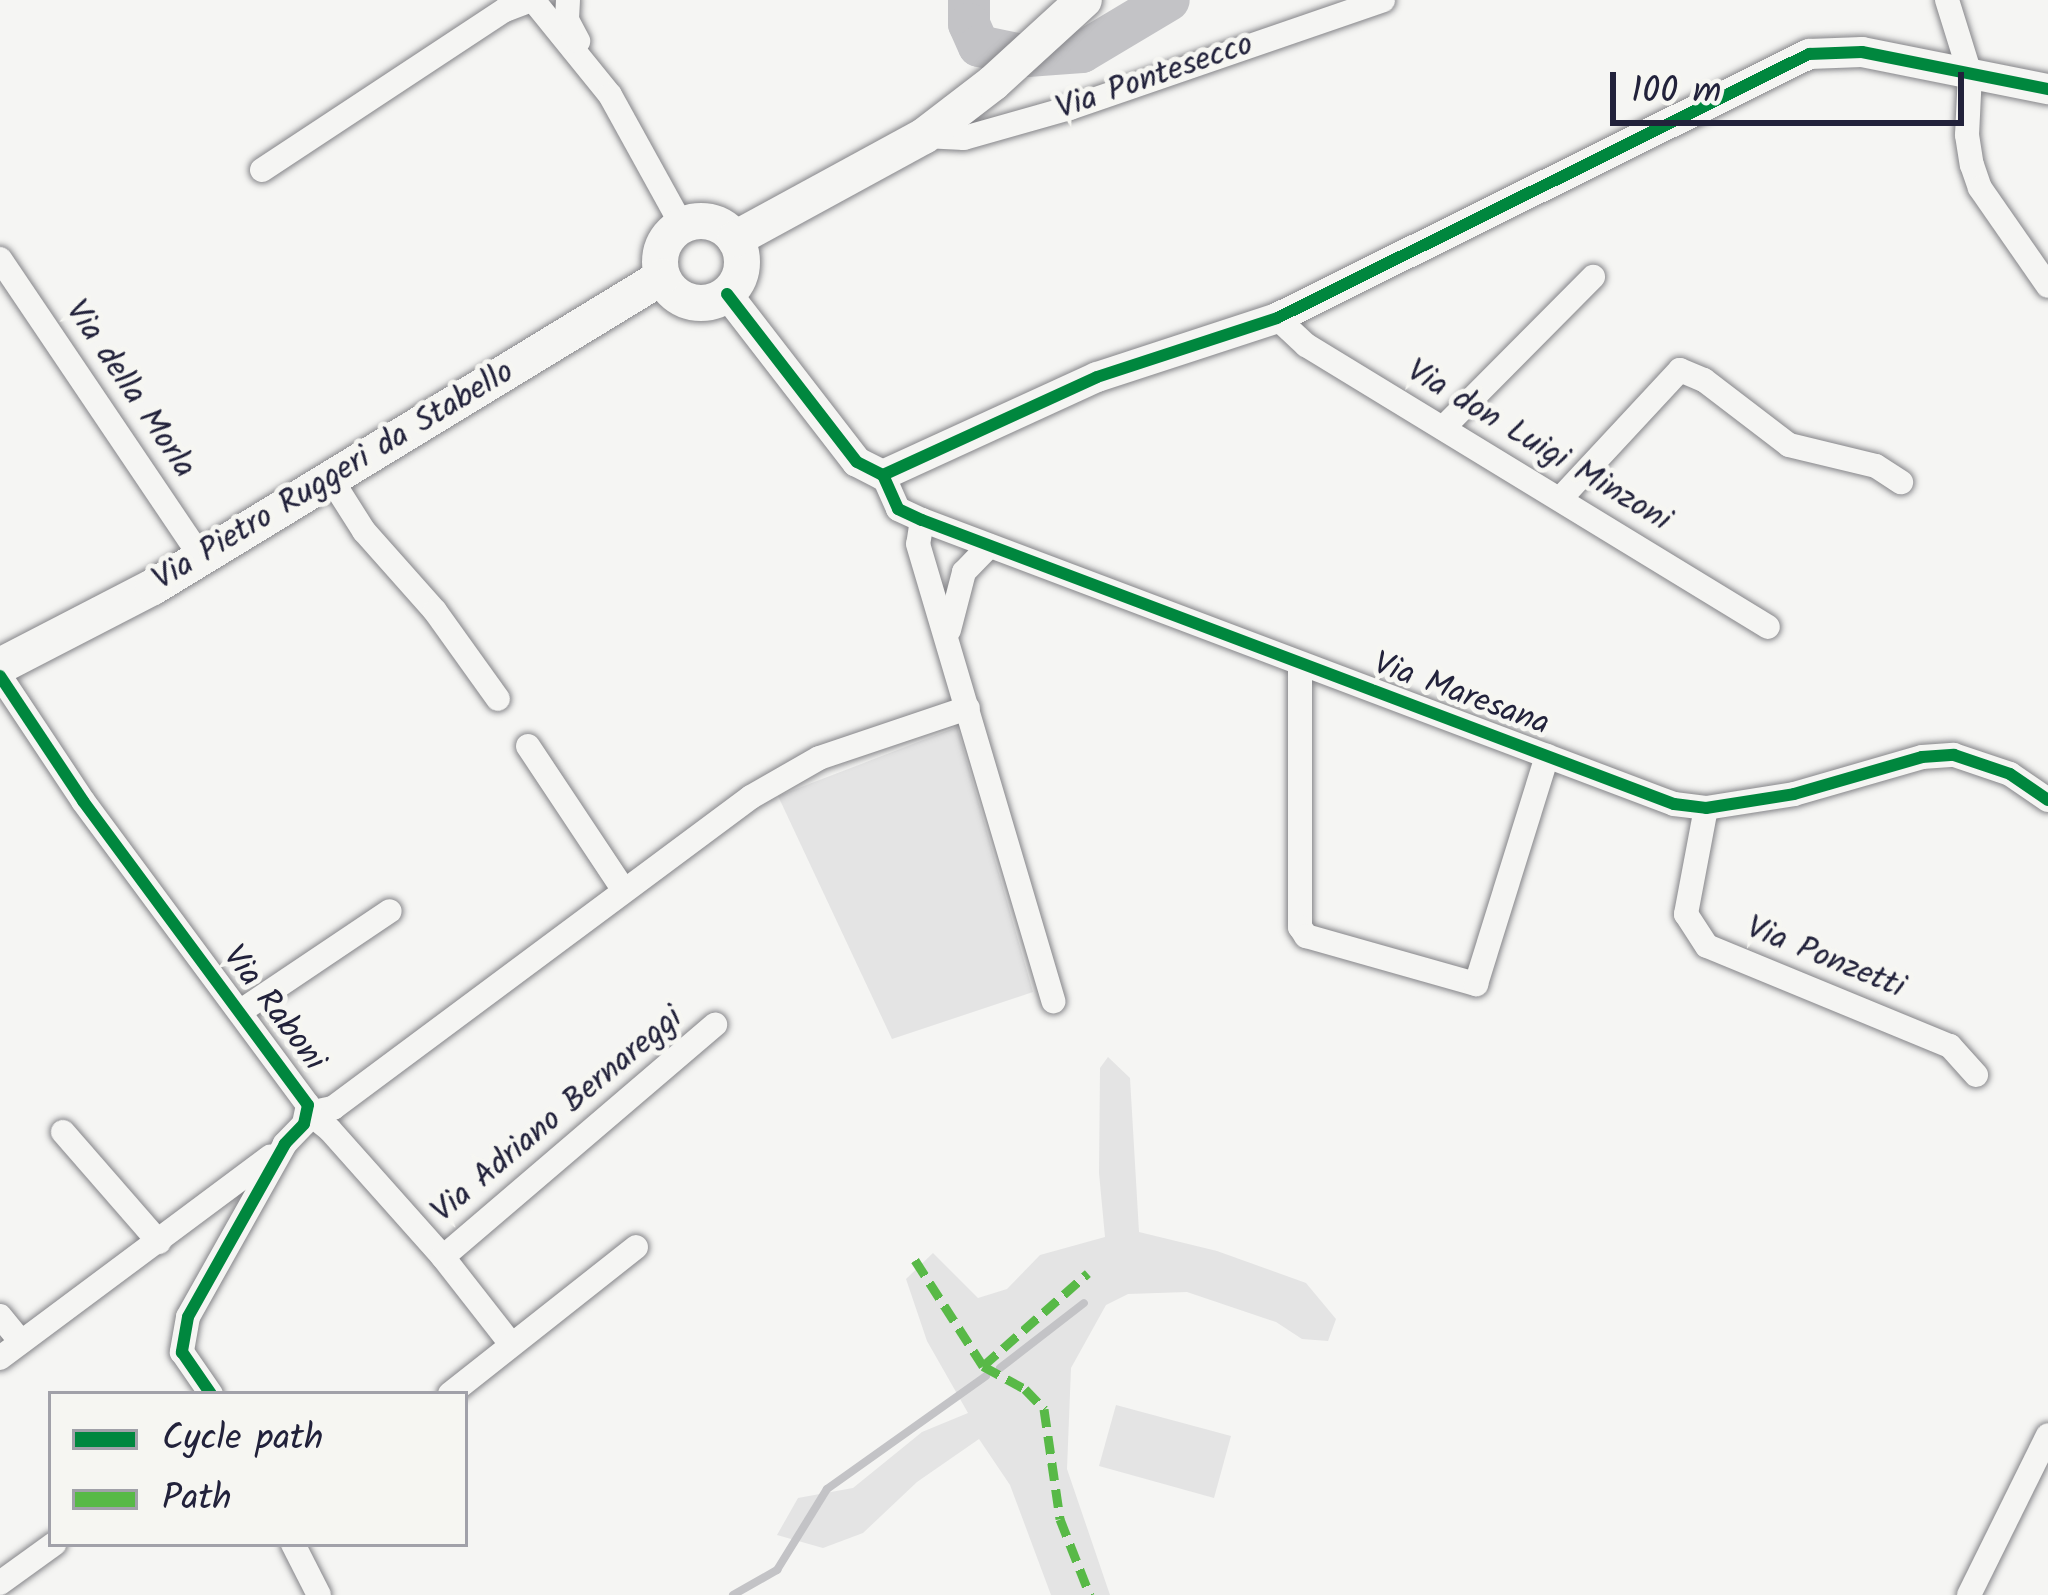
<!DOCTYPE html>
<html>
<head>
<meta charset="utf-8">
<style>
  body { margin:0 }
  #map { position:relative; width:2048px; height:1595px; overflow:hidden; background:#f5f5f3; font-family:Kalam,sans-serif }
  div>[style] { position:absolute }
  .green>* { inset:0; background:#e4e4e4 }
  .stream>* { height:8px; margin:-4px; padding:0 4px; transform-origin:4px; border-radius:4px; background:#c3c3c6 }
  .river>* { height:42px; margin:-21px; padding:0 21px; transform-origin:21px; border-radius:21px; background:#c3c3c6 }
  .roads { filter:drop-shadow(0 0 3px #858589) drop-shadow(0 0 3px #858589) }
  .minor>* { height:24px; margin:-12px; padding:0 12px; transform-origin:12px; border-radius:12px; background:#f5f5f3 }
  .tertiary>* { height:30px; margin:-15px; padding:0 15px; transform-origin:15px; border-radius:15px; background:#f5f5f3 }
  .primary>* { height:36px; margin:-18px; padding:0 18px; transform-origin:18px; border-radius:18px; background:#f5f5f3 }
  .primary>.ring { margin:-18px; padding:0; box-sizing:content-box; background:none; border:36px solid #f5f5f3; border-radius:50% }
  .quiet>* { height:9px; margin-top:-4.5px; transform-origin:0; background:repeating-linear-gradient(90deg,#58b947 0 18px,transparent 0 27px) }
  .cycleway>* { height:12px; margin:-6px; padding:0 6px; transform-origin:6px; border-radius:6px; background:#00873e }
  span { translate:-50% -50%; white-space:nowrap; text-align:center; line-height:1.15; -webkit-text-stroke:10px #f6f6f2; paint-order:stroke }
  .street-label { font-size:33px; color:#22223b }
  .legend { position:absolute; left:48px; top:1391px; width:420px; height:156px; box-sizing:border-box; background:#f6f6f2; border:3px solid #a1a1a9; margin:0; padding:15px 21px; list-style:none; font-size:36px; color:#22223b }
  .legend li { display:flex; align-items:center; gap:24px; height:60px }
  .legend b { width:60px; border:3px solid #a1a1a9 }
  .scale { position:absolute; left:1610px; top:72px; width:354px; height:54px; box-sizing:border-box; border:6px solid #22223b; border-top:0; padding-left:15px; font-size:36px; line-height:42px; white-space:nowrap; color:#22223b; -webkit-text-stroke:9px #f6f6f2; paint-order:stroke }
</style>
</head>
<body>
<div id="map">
  <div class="green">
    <i style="clip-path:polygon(957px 727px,1033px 992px,892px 1039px,778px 796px)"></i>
    <i style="clip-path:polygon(1108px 1057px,1130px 1078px,1139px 1232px,1217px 1251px,1306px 1283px,1336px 1319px,1328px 1341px,1302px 1339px,1276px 1322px,1187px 1292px,1128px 1294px,1106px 1305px,1071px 1368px,1067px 1469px,1110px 1595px,1051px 1595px,1010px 1485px,979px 1439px,917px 1482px,863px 1533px,823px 1548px,777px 1535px,798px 1498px,853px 1488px,922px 1432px,968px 1413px,927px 1341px,906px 1279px,933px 1253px,978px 1298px,1007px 1289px,1040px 1255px,1105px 1237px,1099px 1173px,1100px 1068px)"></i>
    <i style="clip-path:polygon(1116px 1405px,1231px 1436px,1214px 1498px,1099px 1466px)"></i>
  </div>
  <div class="stream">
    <i style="left:1000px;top:1368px;width:106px;rotate:-37.7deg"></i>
    <i style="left:733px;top:1595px;width:51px;rotate:-29.6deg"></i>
    <i style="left:777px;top:1570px;width:95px;rotate:-58.3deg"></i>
    <i style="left:827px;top:1489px;width:195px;rotate:-35.4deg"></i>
  </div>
  <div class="river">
    <i style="left:969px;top:0;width:24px;rotate:90deg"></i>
    <i style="left:969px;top:24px;width:24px;rotate:66deg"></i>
    <i style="left:979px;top:46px;width:49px;rotate:11.8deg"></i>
    <i style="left:1027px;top:56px;width:55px;rotate:-4.2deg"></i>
    <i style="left:1082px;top:52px;width:101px;rotate:-30.9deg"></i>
  </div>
  <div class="roads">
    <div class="minor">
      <i style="left:533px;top:0;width:122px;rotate:51deg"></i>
      <i style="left:610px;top:95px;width:153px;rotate:61.1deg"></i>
      <i style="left:568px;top:0;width:20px;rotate:93deg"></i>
      <i style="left:567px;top:20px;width:24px;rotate:62deg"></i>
      <i style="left:1947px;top:0;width:77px;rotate:72.7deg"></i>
      <i style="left:1970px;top:74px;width:61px;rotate:92.8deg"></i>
      <i style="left:1967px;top:135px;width:30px;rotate:81deg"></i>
      <i style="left:1972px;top:165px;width:24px;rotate:71deg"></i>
      <i style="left:1980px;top:188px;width:119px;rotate:55.2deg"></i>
      <i style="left:924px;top:136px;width:40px;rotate:2.9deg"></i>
      <i style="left:964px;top:138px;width:110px;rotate:-15.8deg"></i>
      <i style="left:1070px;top:108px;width:331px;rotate:-19deg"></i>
      <i style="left:262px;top:170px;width:291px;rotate:-33.4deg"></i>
      <i style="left:505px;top:10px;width:28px;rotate:-21deg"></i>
      <i style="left:0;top:259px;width:361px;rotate:56deg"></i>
      <i style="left:1277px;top:318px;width:40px;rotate:43deg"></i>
      <i style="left:1306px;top:345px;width:541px;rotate:31.4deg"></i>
      <i style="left:1443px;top:428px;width:213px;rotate:-45.2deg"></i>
      <i style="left:883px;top:475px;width:37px;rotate:66deg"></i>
      <i style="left:898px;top:509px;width:26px;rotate:25deg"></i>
      <i style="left:922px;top:520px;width:804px;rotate:20.69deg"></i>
      <i style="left:1674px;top:804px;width:32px;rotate:7deg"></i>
      <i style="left:1706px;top:808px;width:89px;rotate:-9deg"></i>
      <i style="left:1794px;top:794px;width:133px;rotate:-16.1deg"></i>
      <i style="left:1922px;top:757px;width:32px;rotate:-4deg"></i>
      <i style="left:1954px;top:755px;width:59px;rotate:18.7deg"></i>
      <i style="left:2010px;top:774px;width:46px;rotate:34.4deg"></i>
      <i style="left:331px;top:479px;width:62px;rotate:57.6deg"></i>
      <i style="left:364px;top:531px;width:107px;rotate:48.4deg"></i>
      <i style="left:435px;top:611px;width:108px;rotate:54.4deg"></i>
      <i style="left:1560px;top:499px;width:176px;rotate:-47.1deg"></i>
      <i style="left:1680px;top:370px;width:26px;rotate:23deg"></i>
      <i style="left:1704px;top:380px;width:107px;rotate:37.4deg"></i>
      <i style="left:1789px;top:445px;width:89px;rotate:13.6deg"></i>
      <i style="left:1876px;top:466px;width:30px;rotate:33deg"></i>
      <i style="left:922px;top:520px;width:24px;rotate:99deg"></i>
      <i style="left:918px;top:544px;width:477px;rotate:73.5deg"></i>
      <i style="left:949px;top:630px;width:60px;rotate:-75.5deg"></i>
      <i style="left:964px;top:572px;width:36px;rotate:-46deg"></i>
      <i style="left:1300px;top:664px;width:263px;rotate:90deg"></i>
      <i style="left:1300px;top:927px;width:11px;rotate:56deg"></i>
      <i style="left:1306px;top:936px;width:177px;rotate:15.8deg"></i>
      <i style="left:1476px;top:984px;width:239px;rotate:-72.7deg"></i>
      <i style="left:0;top:676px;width:150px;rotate:56.4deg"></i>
      <i style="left:83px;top:801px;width:378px;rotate:53.5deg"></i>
      <i style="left:308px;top:1105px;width:19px;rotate:102deg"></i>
      <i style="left:304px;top:1124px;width:28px;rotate:134deg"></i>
      <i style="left:285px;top:1144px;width:198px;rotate:119.3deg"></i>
      <i style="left:188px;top:1317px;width:36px;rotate:100deg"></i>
      <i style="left:182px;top:1352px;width:51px;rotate:55.4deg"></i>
      <i style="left:528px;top:746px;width:172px;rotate:56.4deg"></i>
      <i style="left:1706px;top:808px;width:108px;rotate:100.7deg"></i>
      <i style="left:1686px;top:914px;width:38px;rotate:57deg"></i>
      <i style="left:1707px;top:946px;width:263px;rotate:22.4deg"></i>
      <i style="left:1950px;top:1046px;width:39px;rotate:48deg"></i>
      <i style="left:241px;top:1011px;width:179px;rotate:-33.9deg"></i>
      <i style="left:309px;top:1113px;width:25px;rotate:-12deg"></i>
      <i style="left:333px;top:1108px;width:521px;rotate:-36.65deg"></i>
      <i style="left:751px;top:797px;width:78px;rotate:-29.8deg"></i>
      <i style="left:819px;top:758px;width:157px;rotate:-18.6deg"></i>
      <i style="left:309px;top:1113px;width:27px;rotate:39deg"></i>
      <i style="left:330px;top:1130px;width:170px;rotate:48.3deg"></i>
      <i style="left:443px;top:1257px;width:110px;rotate:52deg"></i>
      <i style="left:63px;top:1132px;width:146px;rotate:48.9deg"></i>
      <i style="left:443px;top:1257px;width:358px;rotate:-40.5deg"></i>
      <i style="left:0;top:1316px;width:33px;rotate:51deg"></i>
      <i style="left:0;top:1358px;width:337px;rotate:-36.7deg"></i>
      <i style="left:450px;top:1394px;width:237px;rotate:-38.3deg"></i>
      <i style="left:293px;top:1544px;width:57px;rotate:63deg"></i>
      <i style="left:0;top:1583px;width:67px;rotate:-35.8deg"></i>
      <i style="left:1969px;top:1595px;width:178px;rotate:-63.7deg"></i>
    </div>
    <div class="tertiary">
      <i style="left:727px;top:294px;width:212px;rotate:52.3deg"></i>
      <i style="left:857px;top:462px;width:29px;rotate:27deg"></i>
      <i style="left:883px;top:475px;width:235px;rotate:-24.6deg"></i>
      <i style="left:1097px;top:377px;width:189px;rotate:-18.1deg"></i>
      <i style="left:1277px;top:318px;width:594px;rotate:-26.39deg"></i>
      <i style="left:1809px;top:54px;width:53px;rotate:-2.2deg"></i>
      <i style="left:1862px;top:52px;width:190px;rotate:11.3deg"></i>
    </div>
    <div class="primary">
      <i class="ring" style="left:660px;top:221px;width:46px;height:46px"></i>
      <i style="left:735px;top:239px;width:215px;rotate:-28.6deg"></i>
      <i style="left:924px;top:136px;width:87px;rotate:-37.5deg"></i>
      <i style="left:993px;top:83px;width:123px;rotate:-42.4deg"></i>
      <i style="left:0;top:666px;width:172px;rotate:-27.3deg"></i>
      <i style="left:153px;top:587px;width:596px;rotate:-31.34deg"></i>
    </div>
  </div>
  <div class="quiet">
    <i style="left:915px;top:1260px;width:126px;rotate:57.3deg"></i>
    <i style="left:983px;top:1366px;width:48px;rotate:28.7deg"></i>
    <i style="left:1025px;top:1389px;width:28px;rotate:46deg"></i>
    <i style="left:1044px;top:1409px;width:111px;rotate:81.7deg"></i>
    <i style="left:1060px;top:1519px;width:82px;rotate:68.5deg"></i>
    <i style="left:983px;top:1366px;width:140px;rotate:-41.5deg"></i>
  </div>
  <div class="cycleway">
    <i style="left:727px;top:294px;width:212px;rotate:52.3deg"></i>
    <i style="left:857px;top:462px;width:29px;rotate:27deg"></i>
    <i style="left:883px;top:475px;width:235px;rotate:-24.6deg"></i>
    <i style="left:1097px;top:377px;width:189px;rotate:-18.1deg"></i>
    <i style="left:1277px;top:318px;width:594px;rotate:-26.39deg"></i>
    <i style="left:1809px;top:54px;width:53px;rotate:-2.2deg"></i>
    <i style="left:1862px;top:52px;width:190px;rotate:11.3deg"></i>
    <i style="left:883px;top:475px;width:37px;rotate:66deg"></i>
    <i style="left:898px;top:509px;width:26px;rotate:25deg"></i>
    <i style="left:922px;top:520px;width:804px;rotate:20.69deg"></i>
    <i style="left:1674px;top:804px;width:32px;rotate:7deg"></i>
    <i style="left:1706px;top:808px;width:89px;rotate:-9deg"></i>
    <i style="left:1794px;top:794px;width:133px;rotate:-16.1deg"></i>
    <i style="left:1922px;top:757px;width:32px;rotate:-4deg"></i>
    <i style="left:1954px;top:755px;width:59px;rotate:18.7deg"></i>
    <i style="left:2010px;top:774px;width:46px;rotate:34.4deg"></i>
    <i style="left:0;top:676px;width:150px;rotate:56.4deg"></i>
    <i style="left:83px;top:801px;width:378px;rotate:53.5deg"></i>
    <i style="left:308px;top:1105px;width:19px;rotate:102deg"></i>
    <i style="left:304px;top:1124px;width:28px;rotate:134deg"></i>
    <i style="left:285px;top:1144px;width:198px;rotate:119.3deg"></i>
    <i style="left:188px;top:1317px;width:36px;rotate:100deg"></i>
    <i style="left:182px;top:1352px;width:51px;rotate:55.4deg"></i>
  </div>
  <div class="street-label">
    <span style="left:1155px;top:78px;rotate:-19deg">Via Pontesecco</span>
    <span style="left:129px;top:390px;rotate:56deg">Via della Morla</span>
    <span style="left:1538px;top:447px;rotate:31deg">Via don Luigi Minzoni</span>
    <span style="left:334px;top:477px;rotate:-31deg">Via Pietro Ruggeri da Stabello</span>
    <span style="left:1461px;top:695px;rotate:20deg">Via Maresana</span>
    <span style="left:1825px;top:959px;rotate:22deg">Via Ponzetti</span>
    <span style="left:273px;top:1009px;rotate:53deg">Via Raboni</span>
    <span style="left:558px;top:1116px;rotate:-40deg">Via Adriano Bernareggi</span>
  </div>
  <ul class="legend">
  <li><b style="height:15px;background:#00873e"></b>Cycle path</li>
  <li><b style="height:15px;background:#58b947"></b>Path</li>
  </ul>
  <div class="scale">100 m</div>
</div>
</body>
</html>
